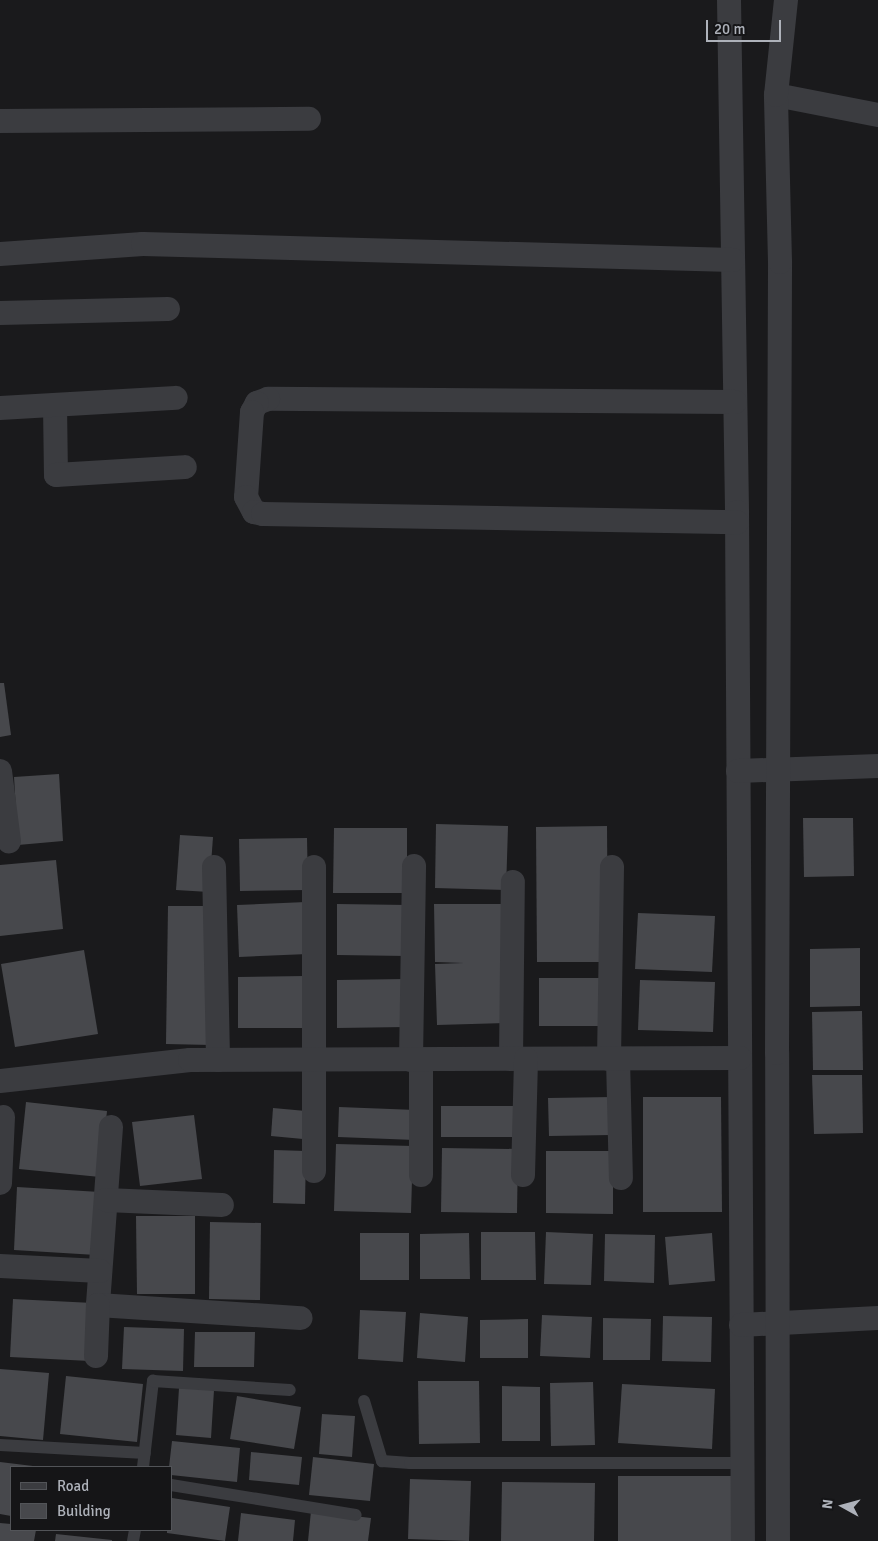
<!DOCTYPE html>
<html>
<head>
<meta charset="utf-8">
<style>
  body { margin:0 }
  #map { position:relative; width:878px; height:1541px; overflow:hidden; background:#1a1a1c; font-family:Signika,sans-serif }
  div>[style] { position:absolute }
  .building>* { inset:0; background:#47484c }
  .lane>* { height:12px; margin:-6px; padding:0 6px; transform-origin:6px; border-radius:6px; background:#3b3c40 }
  .street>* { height:24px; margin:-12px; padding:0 12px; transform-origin:12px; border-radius:12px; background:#3b3c40 }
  span { translate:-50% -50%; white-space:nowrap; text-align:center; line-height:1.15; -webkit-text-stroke:4px #151517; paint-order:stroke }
  .legend { position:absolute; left:10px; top:1466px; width:162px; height:65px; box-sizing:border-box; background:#151517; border:1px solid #525458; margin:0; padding:6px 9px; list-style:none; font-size:15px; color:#aeb2ba }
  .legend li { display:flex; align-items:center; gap:10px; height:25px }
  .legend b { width:25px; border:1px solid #525458 }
  .north { position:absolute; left:818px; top:1481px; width:50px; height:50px; -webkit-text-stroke:4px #151517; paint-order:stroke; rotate:277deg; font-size:14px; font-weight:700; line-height:20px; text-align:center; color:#aeb2ba }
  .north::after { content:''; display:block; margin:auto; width:18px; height:22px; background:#aeb2ba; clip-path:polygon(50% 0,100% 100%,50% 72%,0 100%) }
  .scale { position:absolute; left:706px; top:20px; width:75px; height:22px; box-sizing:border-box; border:2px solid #aeb2ba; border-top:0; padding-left:6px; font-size:15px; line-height:18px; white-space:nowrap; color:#aeb2ba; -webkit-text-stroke:4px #151517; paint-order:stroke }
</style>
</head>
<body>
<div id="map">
  <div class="building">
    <i style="clip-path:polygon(0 683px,4px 683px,11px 735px,0 737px)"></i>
    <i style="clip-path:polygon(59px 774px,63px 841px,18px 845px,14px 777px)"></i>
    <i style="clip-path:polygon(803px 818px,853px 818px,854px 876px,804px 877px)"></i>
    <i style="clip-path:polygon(436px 824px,508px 826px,506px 890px,435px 888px)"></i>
    <i style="clip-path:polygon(607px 826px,608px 962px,537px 962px,536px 827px)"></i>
    <i style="clip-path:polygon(334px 828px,407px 828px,407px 893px,333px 893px)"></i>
    <i style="clip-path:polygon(180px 835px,213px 837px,209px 892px,176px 890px)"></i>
    <i style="clip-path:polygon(307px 838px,308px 890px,240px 891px,239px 839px)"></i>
    <i style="clip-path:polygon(56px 860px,63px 929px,0 936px,0 865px)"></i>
    <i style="clip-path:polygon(306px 902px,308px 954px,239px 957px,237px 905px)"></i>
    <i style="clip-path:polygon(337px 904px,408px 905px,407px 956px,337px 955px)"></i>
    <i style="clip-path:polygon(434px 904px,504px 904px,506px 1023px,437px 1025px,435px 964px,464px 963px,435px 962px)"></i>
    <i style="clip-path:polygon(168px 906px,212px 906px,211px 1045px,166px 1044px)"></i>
    <i style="clip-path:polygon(638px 913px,715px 916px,712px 972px,635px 969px)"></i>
    <i style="clip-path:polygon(860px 948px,860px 1006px,810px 1007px,810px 949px)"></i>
    <i style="clip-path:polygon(84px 950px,98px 1034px,15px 1047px,1px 964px)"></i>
    <i style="clip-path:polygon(305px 976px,306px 1028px,238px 1028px,238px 977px)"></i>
    <i style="clip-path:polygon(539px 978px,605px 978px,605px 1026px,539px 1026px)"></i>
    <i style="clip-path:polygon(406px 979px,406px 1027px,337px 1028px,337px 980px)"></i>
    <i style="clip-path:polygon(640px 980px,715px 982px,713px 1032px,638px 1030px)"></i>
    <i style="clip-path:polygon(862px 1011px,863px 1070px,813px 1070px,812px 1012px)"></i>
    <i style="clip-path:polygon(812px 1075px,862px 1075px,863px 1133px,814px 1134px)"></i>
    <i style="clip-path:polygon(612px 1097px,612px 1135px,549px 1136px,548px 1098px)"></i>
    <i style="clip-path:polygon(643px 1097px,721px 1097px,722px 1212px,643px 1212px)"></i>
    <i style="clip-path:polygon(26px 1102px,107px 1111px,100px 1177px,19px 1169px)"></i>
    <i style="clip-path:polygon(441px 1106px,520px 1106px,519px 1137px,441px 1137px)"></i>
    <i style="clip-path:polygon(339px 1107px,416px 1110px,415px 1140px,338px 1137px)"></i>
    <i style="clip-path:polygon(273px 1108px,306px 1111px,303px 1139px,271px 1136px)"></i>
    <i style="clip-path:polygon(194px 1115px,202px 1179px,140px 1186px,132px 1122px)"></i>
    <i style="clip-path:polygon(336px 1144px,413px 1146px,411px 1213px,334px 1211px)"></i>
    <i style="clip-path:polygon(442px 1148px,518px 1149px,517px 1213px,441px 1212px)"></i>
    <i style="clip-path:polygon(274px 1150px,306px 1151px,305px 1204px,273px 1203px)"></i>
    <i style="clip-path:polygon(546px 1151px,613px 1151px,613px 1214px,546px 1213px)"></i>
    <i style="clip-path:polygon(17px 1187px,100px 1192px,96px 1255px,14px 1250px)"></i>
    <i style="clip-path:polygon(136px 1216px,195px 1216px,195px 1294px,137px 1294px)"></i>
    <i style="clip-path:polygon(210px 1222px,261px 1223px,260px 1300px,209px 1299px)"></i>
    <i style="clip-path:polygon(481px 1232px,535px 1232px,536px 1280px,481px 1280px)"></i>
    <i style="clip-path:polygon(546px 1232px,593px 1234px,591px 1285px,544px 1284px)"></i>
    <i style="clip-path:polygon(360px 1233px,409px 1233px,409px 1280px,360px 1280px)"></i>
    <i style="clip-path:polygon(469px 1233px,470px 1279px,420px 1279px,420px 1234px)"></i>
    <i style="clip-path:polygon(712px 1233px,715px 1281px,669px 1285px,665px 1237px)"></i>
    <i style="clip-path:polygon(605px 1234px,655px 1235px,654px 1283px,604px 1281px)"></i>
    <i style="clip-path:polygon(13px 1299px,93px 1303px,90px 1361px,10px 1357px)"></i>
    <i style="clip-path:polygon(360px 1310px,406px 1312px,403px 1362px,358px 1359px)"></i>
    <i style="clip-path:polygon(420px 1313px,468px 1317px,465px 1362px,417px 1358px)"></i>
    <i style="clip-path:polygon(542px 1315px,592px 1317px,590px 1358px,540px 1356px)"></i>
    <i style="clip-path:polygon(663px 1316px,712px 1317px,711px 1362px,662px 1361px)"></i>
    <i style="clip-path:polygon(603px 1318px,651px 1319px,650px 1360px,603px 1360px)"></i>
    <i style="clip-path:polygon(528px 1319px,528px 1358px,480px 1358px,480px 1320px)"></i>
    <i style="clip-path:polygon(124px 1327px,184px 1329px,183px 1371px,122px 1369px)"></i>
    <i style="clip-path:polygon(195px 1332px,255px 1332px,254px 1367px,194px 1367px)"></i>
    <i style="clip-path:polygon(0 1369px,49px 1373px,43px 1440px,0 1436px)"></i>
    <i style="clip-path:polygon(66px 1376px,143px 1384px,137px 1442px,60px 1434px)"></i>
    <i style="clip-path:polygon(418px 1381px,479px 1381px,480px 1443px,419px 1444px)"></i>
    <i style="clip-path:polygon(593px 1382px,595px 1445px,551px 1446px,550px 1383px)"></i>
    <i style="clip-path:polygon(622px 1384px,715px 1389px,712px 1449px,618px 1443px)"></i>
    <i style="clip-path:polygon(502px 1386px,540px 1387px,540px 1441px,502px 1441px)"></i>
    <i style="clip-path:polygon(179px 1388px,214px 1390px,211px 1438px,176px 1435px)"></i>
    <i style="clip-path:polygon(237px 1396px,301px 1407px,294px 1449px,230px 1439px)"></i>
    <i style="clip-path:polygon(322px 1414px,355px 1416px,352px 1457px,319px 1454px)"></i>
    <i style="clip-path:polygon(172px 1441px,240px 1448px,237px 1482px,171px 1475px,171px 1467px,169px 1467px)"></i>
    <i style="clip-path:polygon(251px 1452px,302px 1457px,299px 1485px,249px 1480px)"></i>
    <i style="clip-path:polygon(313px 1457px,374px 1464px,370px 1501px,309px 1495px)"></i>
    <i style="clip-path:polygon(0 1462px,33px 1466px,11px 1467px,11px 1516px,0 1514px)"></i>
    <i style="clip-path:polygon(618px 1476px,731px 1476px,732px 1541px,618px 1541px)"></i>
    <i style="clip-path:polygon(410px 1479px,471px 1481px,469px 1541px,408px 1539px)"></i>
    <i style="clip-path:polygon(502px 1482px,595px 1483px,594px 1541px,501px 1541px)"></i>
    <i style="clip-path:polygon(172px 1498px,230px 1507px,225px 1541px,167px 1533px,167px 1530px,171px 1530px)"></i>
    <i style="clip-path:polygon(311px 1511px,371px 1518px,368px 1541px,308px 1541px)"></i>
    <i style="clip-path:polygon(241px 1513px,295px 1520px,293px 1541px,238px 1541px)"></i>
    <i style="clip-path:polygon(0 1523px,11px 1524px,11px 1530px,36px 1530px,34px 1541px,0 1541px)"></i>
    <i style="clip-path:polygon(56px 1534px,112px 1540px,112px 1541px,55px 1541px)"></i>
  </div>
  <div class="lane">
    <i style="left:364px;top:1401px;width:63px;rotate:73.3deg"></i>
    <i style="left:382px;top:1461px;width:28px;rotate:4deg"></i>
    <i style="left:410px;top:1463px;width:332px"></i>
    <i style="left:0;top:1445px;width:145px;rotate:3.2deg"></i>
    <i style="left:143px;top:1467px;width:87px;rotate:-83.4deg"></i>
    <i style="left:153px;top:1381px;width:137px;rotate:3.8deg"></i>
    <i style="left:171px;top:1485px;width:187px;rotate:9.2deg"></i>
    <i style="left:133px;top:1541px;width:11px;rotate:-80deg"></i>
  </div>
  <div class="street">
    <i style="left:729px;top:0;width:512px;rotate:89.1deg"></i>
    <i style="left:737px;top:512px;width:1029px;rotate:89.67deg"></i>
    <i style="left:776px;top:95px;width:104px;rotate:11.1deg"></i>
    <i style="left:0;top:121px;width:309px;rotate:-0.4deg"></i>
    <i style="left:0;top:254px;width:143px;rotate:-4deg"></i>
    <i style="left:143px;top:244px;width:590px;rotate:1.55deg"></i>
    <i style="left:0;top:313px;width:168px;rotate:-1.4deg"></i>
    <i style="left:735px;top:402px;width:467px;rotate:-179.6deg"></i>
    <i style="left:268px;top:399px;width:12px;rotate:160deg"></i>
    <i style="left:257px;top:403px;width:10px;rotate:119deg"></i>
    <i style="left:252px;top:412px;width:85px;rotate:94deg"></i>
    <i style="left:246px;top:497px;width:17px;rotate:62deg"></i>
    <i style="left:254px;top:512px;width:9px;rotate:13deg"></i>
    <i style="left:263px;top:514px;width:474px;rotate:1deg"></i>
    <i style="left:55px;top:405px;width:70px;rotate:89.2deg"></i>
    <i style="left:56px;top:475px;width:129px;rotate:-3.5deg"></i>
    <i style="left:0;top:408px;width:176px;rotate:-3.3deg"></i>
    <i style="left:0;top:771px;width:71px;rotate:82.7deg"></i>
    <i style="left:738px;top:771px;width:140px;rotate:-2deg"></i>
    <i style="left:214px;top:867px;width:193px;rotate:88.8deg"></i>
    <i style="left:314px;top:867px;width:304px;rotate:90deg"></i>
    <i style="left:511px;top:1059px;width:177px;rotate:-89.4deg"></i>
    <i style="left:609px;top:1059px;width:192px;rotate:-89.1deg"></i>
    <i style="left:618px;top:1059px;width:119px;rotate:88.6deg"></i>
    <i style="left:411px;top:1060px;width:194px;rotate:-89.1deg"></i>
    <i style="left:421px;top:1060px;width:115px;rotate:90deg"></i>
    <i style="left:0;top:1081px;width:191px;rotate:-6.3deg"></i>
    <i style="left:190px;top:1060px;width:550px;rotate:-0.21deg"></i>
    <i style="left:111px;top:1127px;width:178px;rotate:94.2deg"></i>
    <i style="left:98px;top:1305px;width:203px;rotate:3.7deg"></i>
    <i style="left:523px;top:1175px;width:116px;rotate:-88.5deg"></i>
    <i style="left:0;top:1183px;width:66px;rotate:-87.4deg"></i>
    <i style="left:106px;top:1200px;width:116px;rotate:2.5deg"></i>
    <i style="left:0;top:1266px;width:100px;rotate:2.9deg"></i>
    <i style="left:741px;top:1325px;width:137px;rotate:-2.9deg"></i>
    <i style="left:96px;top:1356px;width:51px;rotate:-87.8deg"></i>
    <i style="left:778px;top:1541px;width:488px;rotate:-90.1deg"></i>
    <i style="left:777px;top:1053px;width:791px;rotate:-89.78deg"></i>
    <i style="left:780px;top:262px;width:167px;rotate:-91.4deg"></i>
    <i style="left:776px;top:95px;width:96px;rotate:-84deg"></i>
  </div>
  <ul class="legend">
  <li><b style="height:6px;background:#3b3c40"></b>Road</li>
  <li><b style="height:14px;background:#47484c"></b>Building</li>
  </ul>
  <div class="north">N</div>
  <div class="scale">20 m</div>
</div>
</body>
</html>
